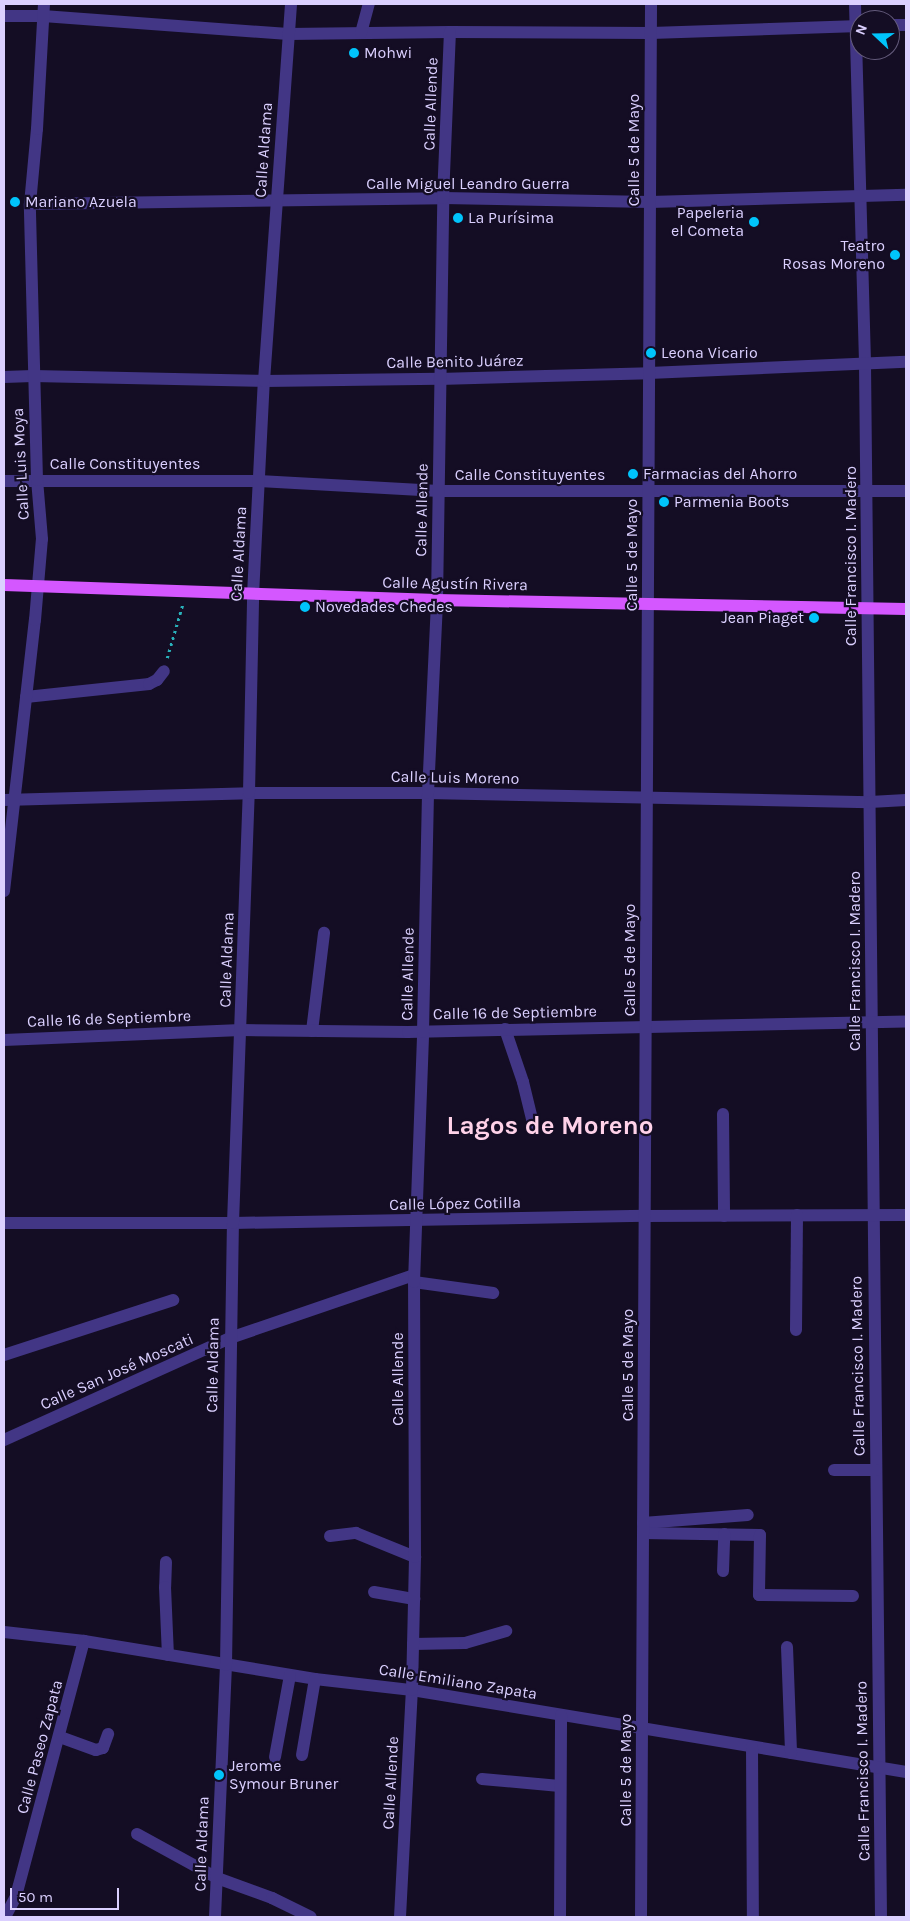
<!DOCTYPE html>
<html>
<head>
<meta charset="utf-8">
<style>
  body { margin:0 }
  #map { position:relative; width:910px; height:1921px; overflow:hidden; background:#140d24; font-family:Karla,sans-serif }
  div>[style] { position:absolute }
  .path>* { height:2.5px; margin-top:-1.25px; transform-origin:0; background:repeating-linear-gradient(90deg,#29b1ba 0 2.5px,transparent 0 6.5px) }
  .minor>* { height:12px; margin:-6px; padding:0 6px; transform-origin:6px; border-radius:6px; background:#423685 }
  .major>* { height:12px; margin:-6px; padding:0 6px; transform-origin:6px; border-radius:6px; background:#d457ff }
  .dots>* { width:14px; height:14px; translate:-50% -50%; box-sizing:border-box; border:2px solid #140d24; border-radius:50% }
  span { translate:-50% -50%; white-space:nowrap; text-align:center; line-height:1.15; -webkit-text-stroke:4.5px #140d24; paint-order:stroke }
  .poi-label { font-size:16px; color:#dbd0ff }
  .left { translate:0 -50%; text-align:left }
  .right { translate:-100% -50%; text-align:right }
  .street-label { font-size:16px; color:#dbd0ff }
  .town-label { font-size:26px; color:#ffd2e9; font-weight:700 }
  .frame { position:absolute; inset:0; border:5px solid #dbd0ff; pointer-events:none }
  .north { position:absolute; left:850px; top:10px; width:50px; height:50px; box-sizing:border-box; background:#140d24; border:1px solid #645b7c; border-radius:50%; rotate:291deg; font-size:14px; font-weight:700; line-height:20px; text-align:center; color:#dbd0ff }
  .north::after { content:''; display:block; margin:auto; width:18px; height:22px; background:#00c4fb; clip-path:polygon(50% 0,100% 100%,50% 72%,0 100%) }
  .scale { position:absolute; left:10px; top:1888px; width:109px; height:22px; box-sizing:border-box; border:2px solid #dbd0ff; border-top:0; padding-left:6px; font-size:15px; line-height:18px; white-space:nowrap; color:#dbd0ff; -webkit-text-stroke:4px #140d24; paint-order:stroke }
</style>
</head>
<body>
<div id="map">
  <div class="path">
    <i style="left:167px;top:658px;width:57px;rotate:-73.8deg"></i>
  </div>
  <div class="minor">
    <i style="left:855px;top:4px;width:360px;rotate:88.4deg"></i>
    <i style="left:865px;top:364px;width:1553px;rotate:89.41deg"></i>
    <i style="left:4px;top:16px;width:39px"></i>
    <i style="left:43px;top:16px;width:246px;rotate:4.2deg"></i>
    <i style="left:288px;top:34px;width:162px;rotate:-0.7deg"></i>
    <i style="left:450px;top:32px;width:201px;rotate:0.3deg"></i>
    <i style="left:651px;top:33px;width:209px;rotate:-1.9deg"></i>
    <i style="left:890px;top:25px;width:16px"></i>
    <i style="left:361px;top:33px;width:30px;rotate:-75deg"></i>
    <i style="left:30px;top:204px;width:413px;rotate:-0.8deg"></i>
    <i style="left:443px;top:198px;width:207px;rotate:1.1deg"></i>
    <i style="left:650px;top:202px;width:256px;rotate:-1.6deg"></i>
    <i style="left:4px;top:377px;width:29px;rotate:-2deg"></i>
    <i style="left:33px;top:376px;width:231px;rotate:1.2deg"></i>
    <i style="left:264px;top:381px;width:175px;rotate:-0.7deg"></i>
    <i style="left:439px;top:379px;width:210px;rotate:-1.6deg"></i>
    <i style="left:649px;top:373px;width:257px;rotate:-2.5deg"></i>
    <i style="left:4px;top:481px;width:255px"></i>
    <i style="left:259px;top:481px;width:180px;rotate:3.2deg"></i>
    <i style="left:439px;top:491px;width:467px"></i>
    <i style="left:26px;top:697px;width:124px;rotate:-6deg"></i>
    <i style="left:149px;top:684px;width:9px;rotate:-27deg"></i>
    <i style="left:157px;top:680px;width:11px;rotate:-52deg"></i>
    <i style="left:4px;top:800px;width:245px;rotate:-1.6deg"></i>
    <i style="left:249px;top:793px;width:179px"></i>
    <i style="left:428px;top:793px;width:442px;rotate:1.2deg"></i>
    <i style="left:870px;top:802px;width:36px;rotate:-3deg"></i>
    <i style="left:4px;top:891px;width:273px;rotate:-83.5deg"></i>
    <i style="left:35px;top:620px;width:81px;rotate:-85.1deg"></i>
    <i style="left:42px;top:539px;width:59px;rotate:-94.8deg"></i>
    <i style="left:37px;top:480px;width:276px;rotate:-91.5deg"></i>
    <i style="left:30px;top:204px;width:75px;rotate:-84.7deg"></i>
    <i style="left:37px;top:129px;width:125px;rotate:-86.8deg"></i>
    <i style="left:505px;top:1029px;width:56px;rotate:71.2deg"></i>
    <i style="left:523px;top:1082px;width:42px;rotate:76.3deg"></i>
    <i style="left:312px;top:1031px;width:99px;rotate:-83deg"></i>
    <i style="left:4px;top:1040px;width:237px;rotate:-2.4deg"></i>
    <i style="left:241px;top:1030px;width:167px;rotate:0.7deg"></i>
    <i style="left:408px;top:1032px;width:498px;rotate:-1.2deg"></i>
    <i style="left:723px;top:1114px;width:102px;rotate:89.4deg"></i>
    <i style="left:4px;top:1223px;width:229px"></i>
    <i style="left:233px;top:1223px;width:412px;rotate:-1deg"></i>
    <i style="left:645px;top:1216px;width:261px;rotate:-0.2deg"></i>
    <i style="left:414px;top:1282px;width:80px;rotate:7.9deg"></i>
    <i style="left:796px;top:1330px;width:115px;rotate:-89.5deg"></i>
    <i style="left:4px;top:1355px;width:178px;rotate:-18deg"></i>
    <i style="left:4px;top:1440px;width:248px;rotate:-24.3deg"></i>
    <i style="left:230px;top:1338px;width:194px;rotate:-18.9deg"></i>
    <i style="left:834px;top:1470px;width:42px"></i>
    <i style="left:643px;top:1523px;width:105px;rotate:-4.4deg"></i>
    <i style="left:643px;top:1533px;width:117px;rotate:1deg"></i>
    <i style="left:760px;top:1535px;width:60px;rotate:91deg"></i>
    <i style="left:759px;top:1595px;width:94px;rotate:0.6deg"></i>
    <i style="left:330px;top:1536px;width:26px;rotate:-7deg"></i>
    <i style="left:356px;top:1533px;width:64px;rotate:22.1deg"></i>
    <i style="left:166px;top:1562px;width:25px;rotate:92deg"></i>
    <i style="left:165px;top:1587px;width:68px;rotate:87.5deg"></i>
    <i style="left:723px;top:1571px;width:37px;rotate:-88deg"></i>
    <i style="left:374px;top:1592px;width:41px;rotate:9.9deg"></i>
    <i style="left:4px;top:1632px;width:81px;rotate:6.4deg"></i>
    <i style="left:84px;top:1641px;width:234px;rotate:9.3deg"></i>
    <i style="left:315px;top:1679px;width:98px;rotate:6.5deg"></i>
    <i style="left:412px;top:1690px;width:501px;rotate:9.42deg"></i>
    <i style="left:413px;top:1644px;width:52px;rotate:-1.1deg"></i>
    <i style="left:465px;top:1643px;width:43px;rotate:-16.3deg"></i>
    <i style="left:787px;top:1647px;width:106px;rotate:87.8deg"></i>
    <i style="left:60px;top:1737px;width:38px;rotate:20deg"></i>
    <i style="left:96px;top:1750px;width:7px;rotate:-16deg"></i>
    <i style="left:103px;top:1748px;width:15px;rotate:-70deg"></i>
    <i style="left:752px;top:1747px;width:170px;rotate:89.7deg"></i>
    <i style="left:302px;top:1755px;width:77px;rotate:-80.3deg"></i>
    <i style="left:275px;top:1757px;width:83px;rotate:-79.6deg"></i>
    <i style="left:482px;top:1779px;width:78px;rotate:5.1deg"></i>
    <i style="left:137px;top:1834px;width:91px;rotate:28.8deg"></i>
    <i style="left:217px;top:1878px;width:59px;rotate:20deg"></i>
    <i style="left:272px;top:1898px;width:43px;rotate:26deg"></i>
    <i style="left:5px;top:1917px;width:24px;rotate:-62deg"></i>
    <i style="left:16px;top:1896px;width:264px;rotate:-75.1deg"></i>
    <i style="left:215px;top:1917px;width:252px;rotate:-87.5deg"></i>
    <i style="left:226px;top:1665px;width:442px;rotate:-89.1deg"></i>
    <i style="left:233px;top:1223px;width:430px;rotate:-87.9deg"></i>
    <i style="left:249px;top:793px;width:198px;rotate:-88.8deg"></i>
    <i style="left:253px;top:595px;width:214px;rotate:-87.1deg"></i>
    <i style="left:264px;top:381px;width:378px;rotate:-85.9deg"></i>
    <i style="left:400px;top:1917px;width:227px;rotate:-87deg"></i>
    <i style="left:412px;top:1690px;width:133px;rotate:-88.7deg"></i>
    <i style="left:415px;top:1557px;width:275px;rotate:-90.2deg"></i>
    <i style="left:414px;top:1282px;width:250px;rotate:-87.9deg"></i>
    <i style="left:423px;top:1032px;width:239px;rotate:-88.8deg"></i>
    <i style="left:428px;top:793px;width:193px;rotate:-87.3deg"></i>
    <i style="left:437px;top:600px;width:402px;rotate:-89.1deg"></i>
    <i style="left:443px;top:198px;width:166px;rotate:-87.6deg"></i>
    <i style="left:560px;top:1917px;width:202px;rotate:-89.7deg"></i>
    <i style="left:641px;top:1917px;width:1913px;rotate:-89.7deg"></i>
  </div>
  <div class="major">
    <i style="left:4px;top:585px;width:433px;rotate:2deg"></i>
    <i style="left:437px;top:600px;width:469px;rotate:1.1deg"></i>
  </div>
  <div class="dots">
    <i style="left:354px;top:53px;background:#00c4fb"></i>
    <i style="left:15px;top:202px;background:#00c4fb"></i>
    <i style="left:458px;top:218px;background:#00c4fb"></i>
    <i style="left:754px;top:222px;background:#00c4fb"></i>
    <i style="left:895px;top:255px;background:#00c4fb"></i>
    <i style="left:651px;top:353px;background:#00c4fb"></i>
    <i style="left:633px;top:474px;background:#00c4fb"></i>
    <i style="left:664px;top:502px;background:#00c4fb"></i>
    <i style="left:305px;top:607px;background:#00c4fb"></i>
    <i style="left:814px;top:618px;background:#00c4fb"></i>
    <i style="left:219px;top:1775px;background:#00c4fb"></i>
  </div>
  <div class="poi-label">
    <span class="left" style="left:364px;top:53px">Mohwi</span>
    <span class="left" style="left:25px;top:202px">Mariano Azuela</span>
    <span class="right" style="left:744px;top:222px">Papeleria<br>el Cometa</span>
    <span class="left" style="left:468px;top:218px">La Purísima</span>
    <span class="right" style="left:885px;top:255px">Teatro<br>Rosas Moreno</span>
    <span class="left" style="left:661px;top:353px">Leona Vicario</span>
    <span class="left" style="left:643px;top:474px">Farmacias del Ahorro</span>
    <span class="left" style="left:674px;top:502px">Parmenia Boots</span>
    <span class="left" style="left:315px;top:607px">Novedades Chedes</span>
    <span class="right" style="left:804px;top:618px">Jean Piaget</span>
    <span class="left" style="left:229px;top:1775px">Jerome<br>Symour Bruner</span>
  </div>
  <div class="street-label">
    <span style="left:431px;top:104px;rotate:-88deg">Calle Allende</span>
    <span style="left:264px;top:150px;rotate:-86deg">Calle Aldama</span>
    <span style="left:634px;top:150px;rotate:-90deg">Calle 5 de Mayo</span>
    <span style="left:468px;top:184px">Calle Miguel Leandro Guerra</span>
    <span style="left:455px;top:362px;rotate:-1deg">Calle Benito Juárez</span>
    <span style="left:21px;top:464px;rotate:-93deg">Calle Luis Moya</span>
    <span style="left:125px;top:464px">Calle Constituyentes</span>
    <span style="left:530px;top:475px">Calle Constituyentes</span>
    <span style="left:422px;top:510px;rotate:-89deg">Calle Allende</span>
    <span style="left:239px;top:554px;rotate:-87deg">Calle Aldama</span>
    <span style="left:632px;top:555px;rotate:-90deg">Calle 5 de Mayo</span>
    <span style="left:851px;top:556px;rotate:-90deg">Calle Francisco I. Madero</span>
    <span style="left:455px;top:584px;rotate:1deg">Calle Agustín Rivera</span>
    <span style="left:455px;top:778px;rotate:1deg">Calle Luis Moreno</span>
    <span style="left:227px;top:960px;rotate:-88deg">Calle Aldama</span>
    <span style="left:630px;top:960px;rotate:-90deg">Calle 5 de Mayo</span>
    <span style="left:855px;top:961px;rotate:-90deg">Calle Francisco I. Madero</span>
    <span style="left:408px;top:974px;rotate:-89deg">Calle Allende</span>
    <span style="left:515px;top:1013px;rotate:-1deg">Calle 16 de Septiembre</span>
    <span style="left:109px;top:1019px;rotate:-2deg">Calle 16 de Septiembre</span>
    <span style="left:455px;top:1204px;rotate:-1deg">Calle López Cotilla</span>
    <span style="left:213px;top:1365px;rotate:-89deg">Calle Aldama</span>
    <span style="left:628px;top:1365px;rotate:-90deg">Calle 5 de Mayo</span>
    <span style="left:858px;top:1366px;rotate:-91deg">Calle Francisco I. Madero</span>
    <span style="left:117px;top:1372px;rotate:-24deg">Calle San José Moscati</span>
    <span style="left:398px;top:1379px;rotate:-90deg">Calle Allende</span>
    <span style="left:458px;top:1682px;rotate:9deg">Calle Emiliano Zapata</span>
    <span style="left:40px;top:1747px;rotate:-75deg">Calle Paseo Zapata</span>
    <span style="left:626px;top:1770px;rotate:-90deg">Calle 5 de Mayo</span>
    <span style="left:863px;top:1771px;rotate:-91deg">Calle Francisco I. Madero</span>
    <span style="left:391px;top:1783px;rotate:-87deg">Calle Allende</span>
    <span style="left:202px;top:1844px;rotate:-88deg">Calle Aldama</span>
  </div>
  <div class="town-label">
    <span style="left:550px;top:1126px">Lagos de Moreno</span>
  </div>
  <div class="frame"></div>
  <div class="north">N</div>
  <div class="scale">50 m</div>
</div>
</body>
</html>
